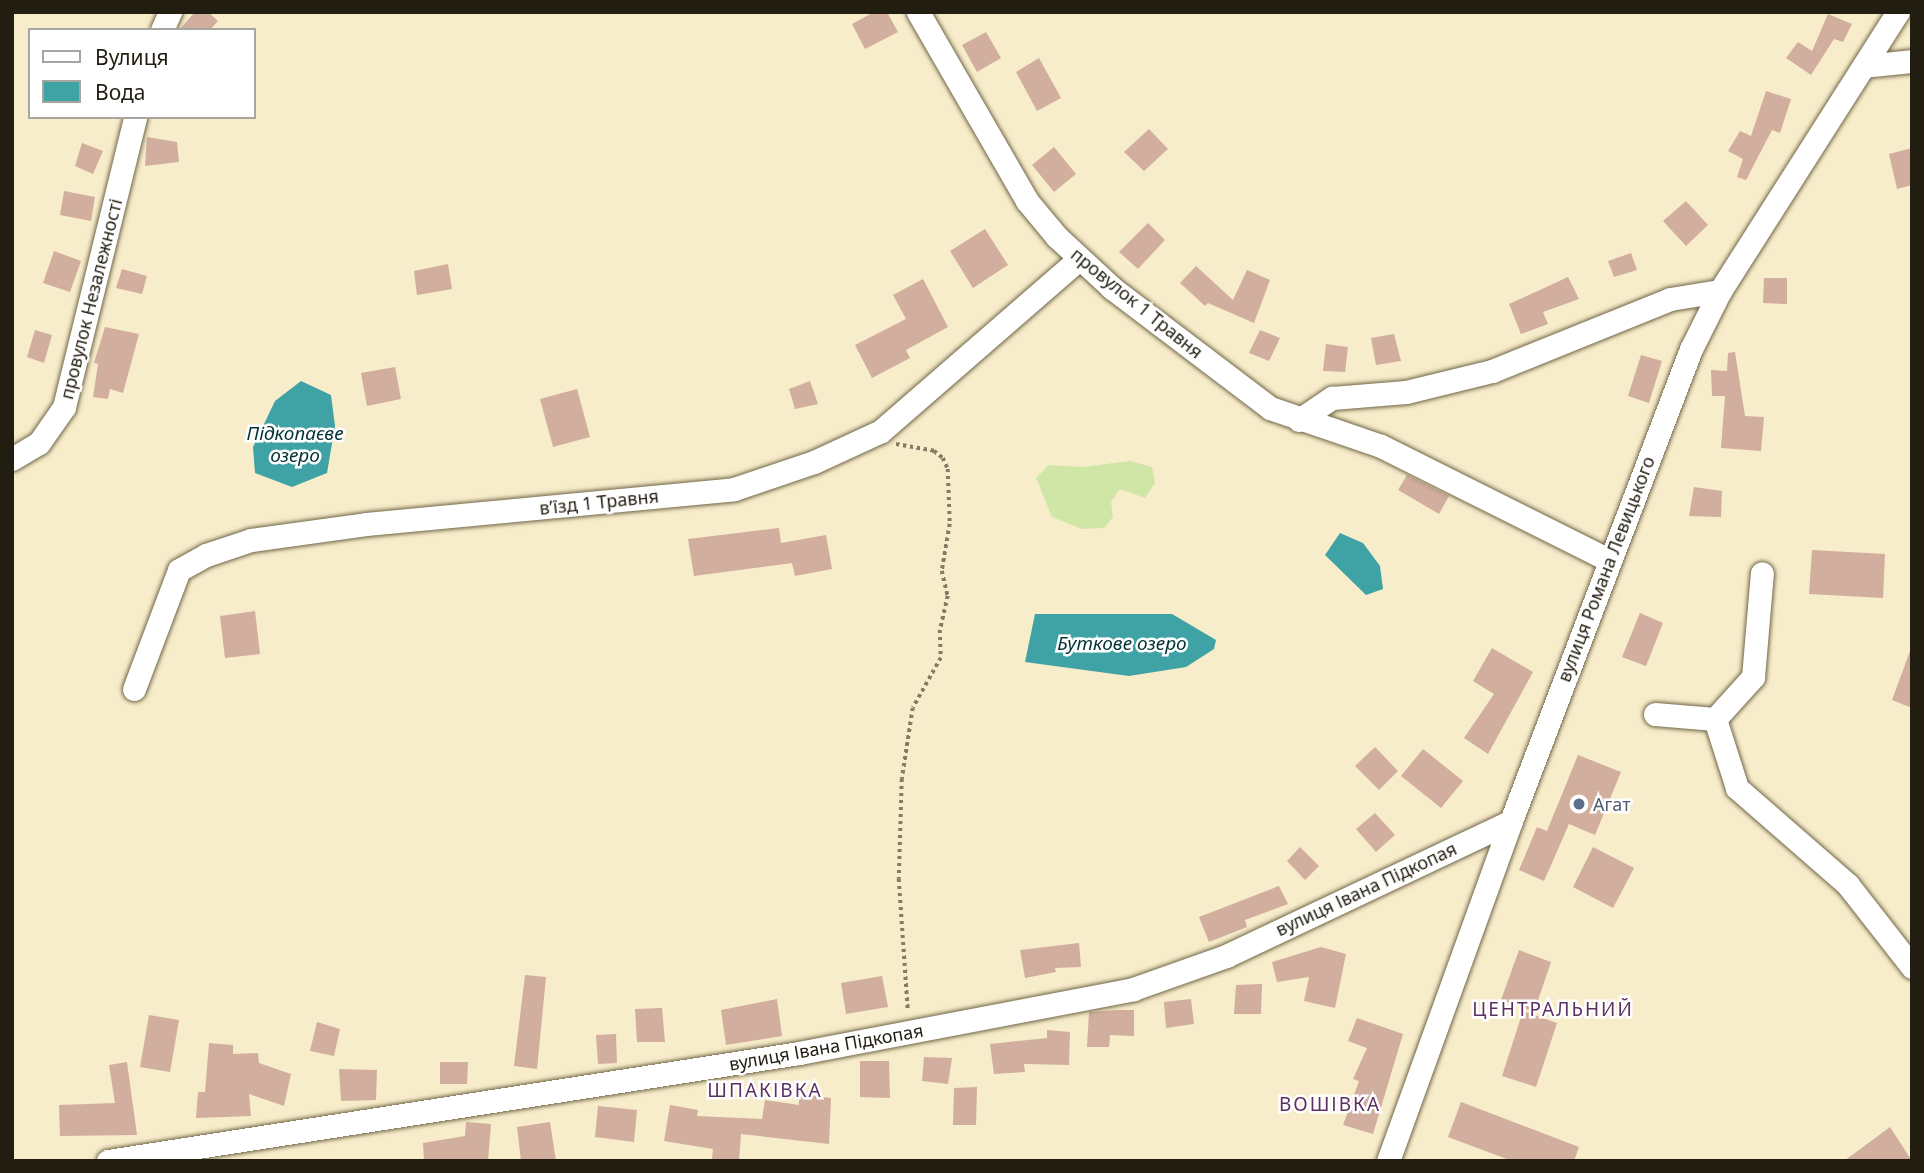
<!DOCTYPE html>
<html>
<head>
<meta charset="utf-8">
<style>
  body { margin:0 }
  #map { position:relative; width:1924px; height:1173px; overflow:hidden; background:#f8edca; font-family:"Noto Sans",sans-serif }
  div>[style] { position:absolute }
  .green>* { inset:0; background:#d0e6a6 }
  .water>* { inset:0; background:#3fa2a5 }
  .building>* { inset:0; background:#d1ae9d }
  .path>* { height:3.5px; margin-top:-1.75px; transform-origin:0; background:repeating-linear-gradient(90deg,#847d66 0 3.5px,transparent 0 7px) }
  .roads { filter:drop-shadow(0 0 2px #706647) drop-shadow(0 0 2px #706647) }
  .minor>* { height:23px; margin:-11.5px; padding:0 11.5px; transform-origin:11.5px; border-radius:11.5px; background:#fff }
  .dots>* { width:19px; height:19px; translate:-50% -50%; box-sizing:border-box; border:4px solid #fff; border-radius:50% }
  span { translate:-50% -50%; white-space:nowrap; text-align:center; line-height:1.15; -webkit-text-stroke:5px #fff; paint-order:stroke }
  .street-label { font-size:18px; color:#211d10 }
  .service-label { font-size:18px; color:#4e5e75 }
  .left { translate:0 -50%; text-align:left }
  .water-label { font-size:19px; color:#013234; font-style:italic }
  .neighbourhood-label { font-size:19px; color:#5d3064; letter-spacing:2px }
  .frame { position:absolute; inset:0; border:14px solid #211d10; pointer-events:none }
  .legend { position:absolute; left:28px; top:28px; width:228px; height:91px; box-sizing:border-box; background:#fff; border:2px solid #a6a59f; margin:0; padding:9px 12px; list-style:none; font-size:21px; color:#211d10 }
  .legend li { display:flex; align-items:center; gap:14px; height:35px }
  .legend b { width:35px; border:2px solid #a6a59f }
</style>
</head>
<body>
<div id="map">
  <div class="green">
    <i style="clip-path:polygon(1130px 461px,1152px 467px,1155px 483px,1145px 498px,1120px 489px,1111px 502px,1113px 517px,1104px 528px,1082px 529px,1052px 517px,1036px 478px,1049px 465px,1082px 467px)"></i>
  </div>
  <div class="water">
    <i style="clip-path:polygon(301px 381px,331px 395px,335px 426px,327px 473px,292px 487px,255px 473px,253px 447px,275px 401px)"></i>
    <i style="clip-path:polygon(1340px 533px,1363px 543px,1380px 566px,1383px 589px,1366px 595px,1325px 555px)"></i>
    <i style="clip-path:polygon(1035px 614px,1172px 614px,1216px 640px,1214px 649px,1186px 667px,1129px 676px,1025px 662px)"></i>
  </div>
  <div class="building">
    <i style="clip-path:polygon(195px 12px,208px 12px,218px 21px,210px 30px,179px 30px)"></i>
    <i style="clip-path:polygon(874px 12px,887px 12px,898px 32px,865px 49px,852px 24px)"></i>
    <i style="clip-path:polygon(1828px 14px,1852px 24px,1843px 42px,1834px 39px,1811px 75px,1786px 58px,1798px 42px,1812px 51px)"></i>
    <i style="clip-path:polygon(986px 32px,1001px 58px,977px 72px,962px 45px)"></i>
    <i style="clip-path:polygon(1039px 58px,1061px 98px,1037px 111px,1016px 72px)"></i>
    <i style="clip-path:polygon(1766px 91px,1791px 99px,1780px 133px,1772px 130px,1746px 180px,1737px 177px,1743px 159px,1728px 151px,1740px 131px,1751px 136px)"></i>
    <i style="clip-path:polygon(1149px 129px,1168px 149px,1144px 171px,1124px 152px)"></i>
    <i style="clip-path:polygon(147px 137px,177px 142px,179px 162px,145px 166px)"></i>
    <i style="clip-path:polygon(82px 143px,103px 151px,93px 174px,75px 166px)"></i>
    <i style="clip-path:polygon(1054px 147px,1076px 174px,1054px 192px,1032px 165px)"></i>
    <i style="clip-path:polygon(1912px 148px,1912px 185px,1897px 189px,1889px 154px)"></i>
    <i style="clip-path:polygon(64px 191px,95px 197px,91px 221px,60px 215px)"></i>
    <i style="clip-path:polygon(1686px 201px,1708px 225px,1686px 246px,1663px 221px)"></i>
    <i style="clip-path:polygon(1148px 223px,1165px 240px,1138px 269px,1119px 252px)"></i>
    <i style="clip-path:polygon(985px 229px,1008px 265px,973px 288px,950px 251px)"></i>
    <i style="clip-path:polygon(54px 251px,81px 261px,70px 292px,43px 283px)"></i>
    <i style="clip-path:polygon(1631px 253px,1637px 270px,1614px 277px,1608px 261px)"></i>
    <i style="clip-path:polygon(448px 264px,452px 289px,417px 295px,414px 271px)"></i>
    <i style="clip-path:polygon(1196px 266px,1233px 300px,1247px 270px,1270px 280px,1254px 323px,1208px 303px,1205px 306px,1180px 283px)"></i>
    <i style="clip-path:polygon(122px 269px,147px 276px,142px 294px,116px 288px)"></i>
    <i style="clip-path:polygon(1568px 277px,1579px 299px,1543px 312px,1548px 324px,1521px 334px,1509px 304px)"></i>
    <i style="clip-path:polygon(1764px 278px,1787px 278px,1787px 304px,1763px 303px)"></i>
    <i style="clip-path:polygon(923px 279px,948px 327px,906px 350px,910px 358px,872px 378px,855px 345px,906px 319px,893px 295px)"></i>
    <i style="clip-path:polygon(105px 327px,139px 334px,123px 393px,110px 389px,108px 399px,93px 397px,98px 364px,94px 363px)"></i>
    <i style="clip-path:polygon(35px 330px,52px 335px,44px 363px,27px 357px)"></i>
    <i style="clip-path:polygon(1260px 330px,1280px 338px,1269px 361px,1249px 353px)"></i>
    <i style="clip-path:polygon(1394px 334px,1401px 361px,1376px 365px,1371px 338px)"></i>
    <i style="clip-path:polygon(1326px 344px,1348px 347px,1345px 372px,1323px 371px)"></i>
    <i style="clip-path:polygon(1735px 352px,1745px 416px,1764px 417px,1761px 451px,1721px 448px,1725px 396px,1712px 396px,1711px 370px,1727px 371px,1728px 353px)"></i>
    <i style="clip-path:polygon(1641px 355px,1662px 361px,1649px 403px,1628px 396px)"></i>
    <i style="clip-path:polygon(395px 367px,401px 399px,367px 406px,361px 373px)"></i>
    <i style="clip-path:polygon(810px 381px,818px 404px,795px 409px,789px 389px)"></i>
    <i style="clip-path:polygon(577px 389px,590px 437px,553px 447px,540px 399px)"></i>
    <i style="clip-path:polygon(1407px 475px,1449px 496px,1439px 514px,1398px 490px)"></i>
    <i style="clip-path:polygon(1694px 487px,1722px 491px,1721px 517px,1689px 516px)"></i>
    <i style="clip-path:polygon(779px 528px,781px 543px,826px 535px,832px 569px,795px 576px,792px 563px,694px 576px,688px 539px)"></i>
    <i style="clip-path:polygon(1812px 550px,1885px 554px,1883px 598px,1809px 594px)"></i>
    <i style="clip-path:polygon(255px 611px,260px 654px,225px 658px,220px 616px)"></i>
    <i style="clip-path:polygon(1640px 613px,1663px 623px,1646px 666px,1622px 657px)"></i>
    <i style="clip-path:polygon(1492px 648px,1533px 672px,1488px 754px,1464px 738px,1494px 694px,1473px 681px)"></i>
    <i style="clip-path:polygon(1910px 651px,1912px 651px,1912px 708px,1892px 700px)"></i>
    <i style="clip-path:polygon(1375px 747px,1398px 771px,1379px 790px,1355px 766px)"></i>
    <i style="clip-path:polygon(1423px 749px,1463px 781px,1441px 808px,1401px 776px)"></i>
    <i style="clip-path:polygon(1578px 755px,1621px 772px,1595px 835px,1569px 824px,1544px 881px,1519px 870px,1537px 827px,1547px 831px)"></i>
    <i style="clip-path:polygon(1375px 813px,1395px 835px,1376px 852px,1356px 829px)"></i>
    <i style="clip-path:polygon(1300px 847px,1319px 866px,1305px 880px,1287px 861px)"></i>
    <i style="clip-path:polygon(1593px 847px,1634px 868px,1613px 908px,1573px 887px)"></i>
    <i style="clip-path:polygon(1279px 886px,1288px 904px,1245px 920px,1247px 927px,1209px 942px,1199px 917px)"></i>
    <i style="clip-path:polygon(1079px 943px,1081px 967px,1055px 968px,1056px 972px,1025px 978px,1020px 950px)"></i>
    <i style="clip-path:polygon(1321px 947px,1346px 954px,1335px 1008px,1304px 1001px,1309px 977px,1277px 982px,1272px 962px)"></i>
    <i style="clip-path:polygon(1519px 950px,1551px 962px,1534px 1012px,1501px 1000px)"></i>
    <i style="clip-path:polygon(525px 975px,546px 977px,537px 1069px,514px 1066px)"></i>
    <i style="clip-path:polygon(882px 976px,888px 1007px,846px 1014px,841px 983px)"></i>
    <i style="clip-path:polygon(1262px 984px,1261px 1014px,1234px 1014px,1236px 985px)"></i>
    <i style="clip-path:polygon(777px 999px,782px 1036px,726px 1045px,721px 1010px)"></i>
    <i style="clip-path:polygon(1191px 999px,1194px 1024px,1166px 1028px,1164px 1002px)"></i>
    <i style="clip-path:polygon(662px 1008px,665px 1042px,637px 1042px,635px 1009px)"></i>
    <i style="clip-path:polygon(1119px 1010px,1134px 1010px,1134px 1036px,1110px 1035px,1109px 1047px,1087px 1047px,1089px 1012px)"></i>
    <i style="clip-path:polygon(1523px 1011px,1557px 1023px,1536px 1087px,1502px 1076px)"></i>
    <i style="clip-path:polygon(149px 1015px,179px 1020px,170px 1072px,140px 1067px)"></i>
    <i style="clip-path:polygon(1357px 1018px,1403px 1034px,1373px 1134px,1343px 1125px,1359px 1081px,1353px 1079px,1367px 1048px,1348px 1041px)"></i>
    <i style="clip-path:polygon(317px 1022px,340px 1029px,334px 1056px,310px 1051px)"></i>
    <i style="clip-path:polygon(1047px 1030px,1070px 1032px,1069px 1065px,1024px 1064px,1025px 1072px,994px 1074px,990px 1044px,1047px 1038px)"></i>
    <i style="clip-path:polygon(616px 1034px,617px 1063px,598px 1064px,596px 1035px)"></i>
    <i style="clip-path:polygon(209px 1043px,233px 1045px,233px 1054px,258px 1053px,259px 1063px,291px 1074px,284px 1106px,249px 1094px,251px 1116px,196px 1118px,198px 1092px,205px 1092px)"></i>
    <i style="clip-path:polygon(924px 1057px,952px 1058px,948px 1084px,922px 1081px)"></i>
    <i style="clip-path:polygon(860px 1061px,889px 1061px,890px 1098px,860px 1097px)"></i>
    <i style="clip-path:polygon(127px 1062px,137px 1135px,60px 1136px,59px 1105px,115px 1103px,109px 1065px)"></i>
    <i style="clip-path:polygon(440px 1062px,468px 1062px,467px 1084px,440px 1084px)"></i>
    <i style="clip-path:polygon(339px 1069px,377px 1070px,376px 1100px,341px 1101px)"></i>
    <i style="clip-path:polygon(977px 1087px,976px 1125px,953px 1125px,954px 1088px)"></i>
    <i style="clip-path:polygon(799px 1094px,831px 1098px,829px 1144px,741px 1134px,739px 1161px,712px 1159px,713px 1149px,664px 1141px,670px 1105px,698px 1110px,697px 1116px,762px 1119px,765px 1100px,799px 1105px)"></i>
    <i style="clip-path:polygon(1461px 1102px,1579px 1147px,1574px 1161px,1512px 1161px,1448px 1137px)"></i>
    <i style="clip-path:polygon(598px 1106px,637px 1110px,634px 1142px,595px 1137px)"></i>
    <i style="clip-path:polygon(466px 1122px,491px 1124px,488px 1161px,424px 1161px,423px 1143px,465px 1136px)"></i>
    <i style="clip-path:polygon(550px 1122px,556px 1161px,521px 1161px,517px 1127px)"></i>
    <i style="clip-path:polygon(1890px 1127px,1912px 1161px,1844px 1161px)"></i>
  </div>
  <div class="path">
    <i style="left:896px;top:444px;width:39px;rotate:10deg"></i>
    <i style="left:934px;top:451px;width:11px;rotate:38deg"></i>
    <i style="left:943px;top:458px;width:12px;rotate:66deg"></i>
    <i style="left:948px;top:469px;width:55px;rotate:87.9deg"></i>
    <i style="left:950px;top:524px;width:48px;rotate:99.7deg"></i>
    <i style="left:942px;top:571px;width:26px;rotate:77deg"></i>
    <i style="left:948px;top:596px;width:35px;rotate:103deg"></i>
    <i style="left:940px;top:630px;width:28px;rotate:88deg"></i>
    <i style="left:941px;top:658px;width:57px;rotate:119.2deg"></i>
    <i style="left:913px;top:708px;width:72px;rotate:98.8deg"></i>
    <i style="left:902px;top:779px;width:100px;rotate:91.7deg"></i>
    <i style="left:899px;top:879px;width:132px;rotate:86.1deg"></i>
  </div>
  <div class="roads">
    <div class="minor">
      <i style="left:918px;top:12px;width:218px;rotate:60deg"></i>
      <i style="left:1027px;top:201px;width:47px;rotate:50.2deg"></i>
      <i style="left:1057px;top:237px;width:75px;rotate:42.8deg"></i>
      <i style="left:1112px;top:288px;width:198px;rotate:37.2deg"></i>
      <i style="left:1270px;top:408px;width:117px;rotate:18.9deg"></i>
      <i style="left:1381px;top:446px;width:255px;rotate:26.6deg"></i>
      <i style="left:162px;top:30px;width:20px;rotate:-66deg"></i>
      <i style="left:1864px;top:66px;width:48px;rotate:-5.9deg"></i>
      <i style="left:1299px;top:420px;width:40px;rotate:-34deg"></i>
      <i style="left:1332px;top:398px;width:74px;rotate:-4.6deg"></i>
      <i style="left:1406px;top:392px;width:89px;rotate:-13.7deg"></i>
      <i style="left:1492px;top:371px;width:192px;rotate:-22deg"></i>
      <i style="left:1670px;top:299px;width:51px;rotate:-9.1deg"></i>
      <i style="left:12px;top:459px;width:31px;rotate:-31deg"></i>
      <i style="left:39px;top:443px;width:44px;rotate:-55.2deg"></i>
      <i style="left:64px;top:407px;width:299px;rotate:-76.2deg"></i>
      <i style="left:134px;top:689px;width:127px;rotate:-69.3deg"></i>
      <i style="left:179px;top:570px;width:31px;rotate:-29deg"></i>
      <i style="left:206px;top:555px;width:47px;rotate:-18.4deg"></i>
      <i style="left:251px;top:540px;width:116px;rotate:-7.9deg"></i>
      <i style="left:366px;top:524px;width:370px;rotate:-5.4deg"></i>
      <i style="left:734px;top:489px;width:84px;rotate:-18.6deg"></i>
      <i style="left:814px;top:462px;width:74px;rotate:-24.8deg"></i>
      <i style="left:881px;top:431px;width:262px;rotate:-41deg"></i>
      <i style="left:1655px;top:714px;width:60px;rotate:4.8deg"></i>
      <i style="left:1715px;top:719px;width:72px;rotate:72.3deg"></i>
      <i style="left:1737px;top:788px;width:147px;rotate:41.1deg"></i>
      <i style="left:1848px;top:885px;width:104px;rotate:52deg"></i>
      <i style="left:1715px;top:719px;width:57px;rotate:-47.9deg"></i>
      <i style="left:1753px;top:677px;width:104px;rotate:-85.1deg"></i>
      <i style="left:108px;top:1161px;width:699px;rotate:-8.88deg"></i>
      <i style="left:799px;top:1053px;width:340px;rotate:-10.8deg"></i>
      <i style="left:1133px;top:989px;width:99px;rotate:-19.5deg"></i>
      <i style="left:1226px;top:956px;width:315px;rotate:-25.3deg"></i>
      <i style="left:1388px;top:1161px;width:362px;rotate:-70.1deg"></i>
      <i style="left:1511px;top:821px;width:505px;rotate:-69.13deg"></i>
      <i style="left:1691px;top:349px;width:65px;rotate:-63.4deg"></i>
      <i style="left:1720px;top:291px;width:331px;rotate:-57.5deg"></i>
    </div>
  </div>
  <div class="dots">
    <i style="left:1579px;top:804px;background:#5c6f8a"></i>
  </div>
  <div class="street-label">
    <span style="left:91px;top:299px;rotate:-76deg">провулок Незалежності</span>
    <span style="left:1137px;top:303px;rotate:39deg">провулок 1 Травня</span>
    <span style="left:599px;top:502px;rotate:-6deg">в’їзд 1 Травня</span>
    <span style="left:1606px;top:569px;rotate:-69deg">вулиця Романа Левицького</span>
    <span style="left:1366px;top:889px;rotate:-25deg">вулиця Івана Підкопая</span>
    <span style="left:826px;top:1047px;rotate:-10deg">вулиця Івана Підкопая</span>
  </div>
  <div class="service-label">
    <span class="left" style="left:1593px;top:804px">Агат</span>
  </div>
  <div class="water-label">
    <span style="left:295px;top:445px">Підкопаєве<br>озеро</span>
    <span style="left:1122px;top:644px">Буткове озеро</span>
  </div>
  <div class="neighbourhood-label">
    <span style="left:1553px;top:1010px">ЦЕНТРАЛЬНИЙ</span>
    <span style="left:765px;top:1091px">ШПАКІВКА</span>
    <span style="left:1330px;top:1105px">ВОШІВКА</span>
  </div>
  <div class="frame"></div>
  <ul class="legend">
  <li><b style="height:9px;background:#fff"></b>Вулиця</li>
  <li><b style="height:19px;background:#3fa2a5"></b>Вода</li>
  </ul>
</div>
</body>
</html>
